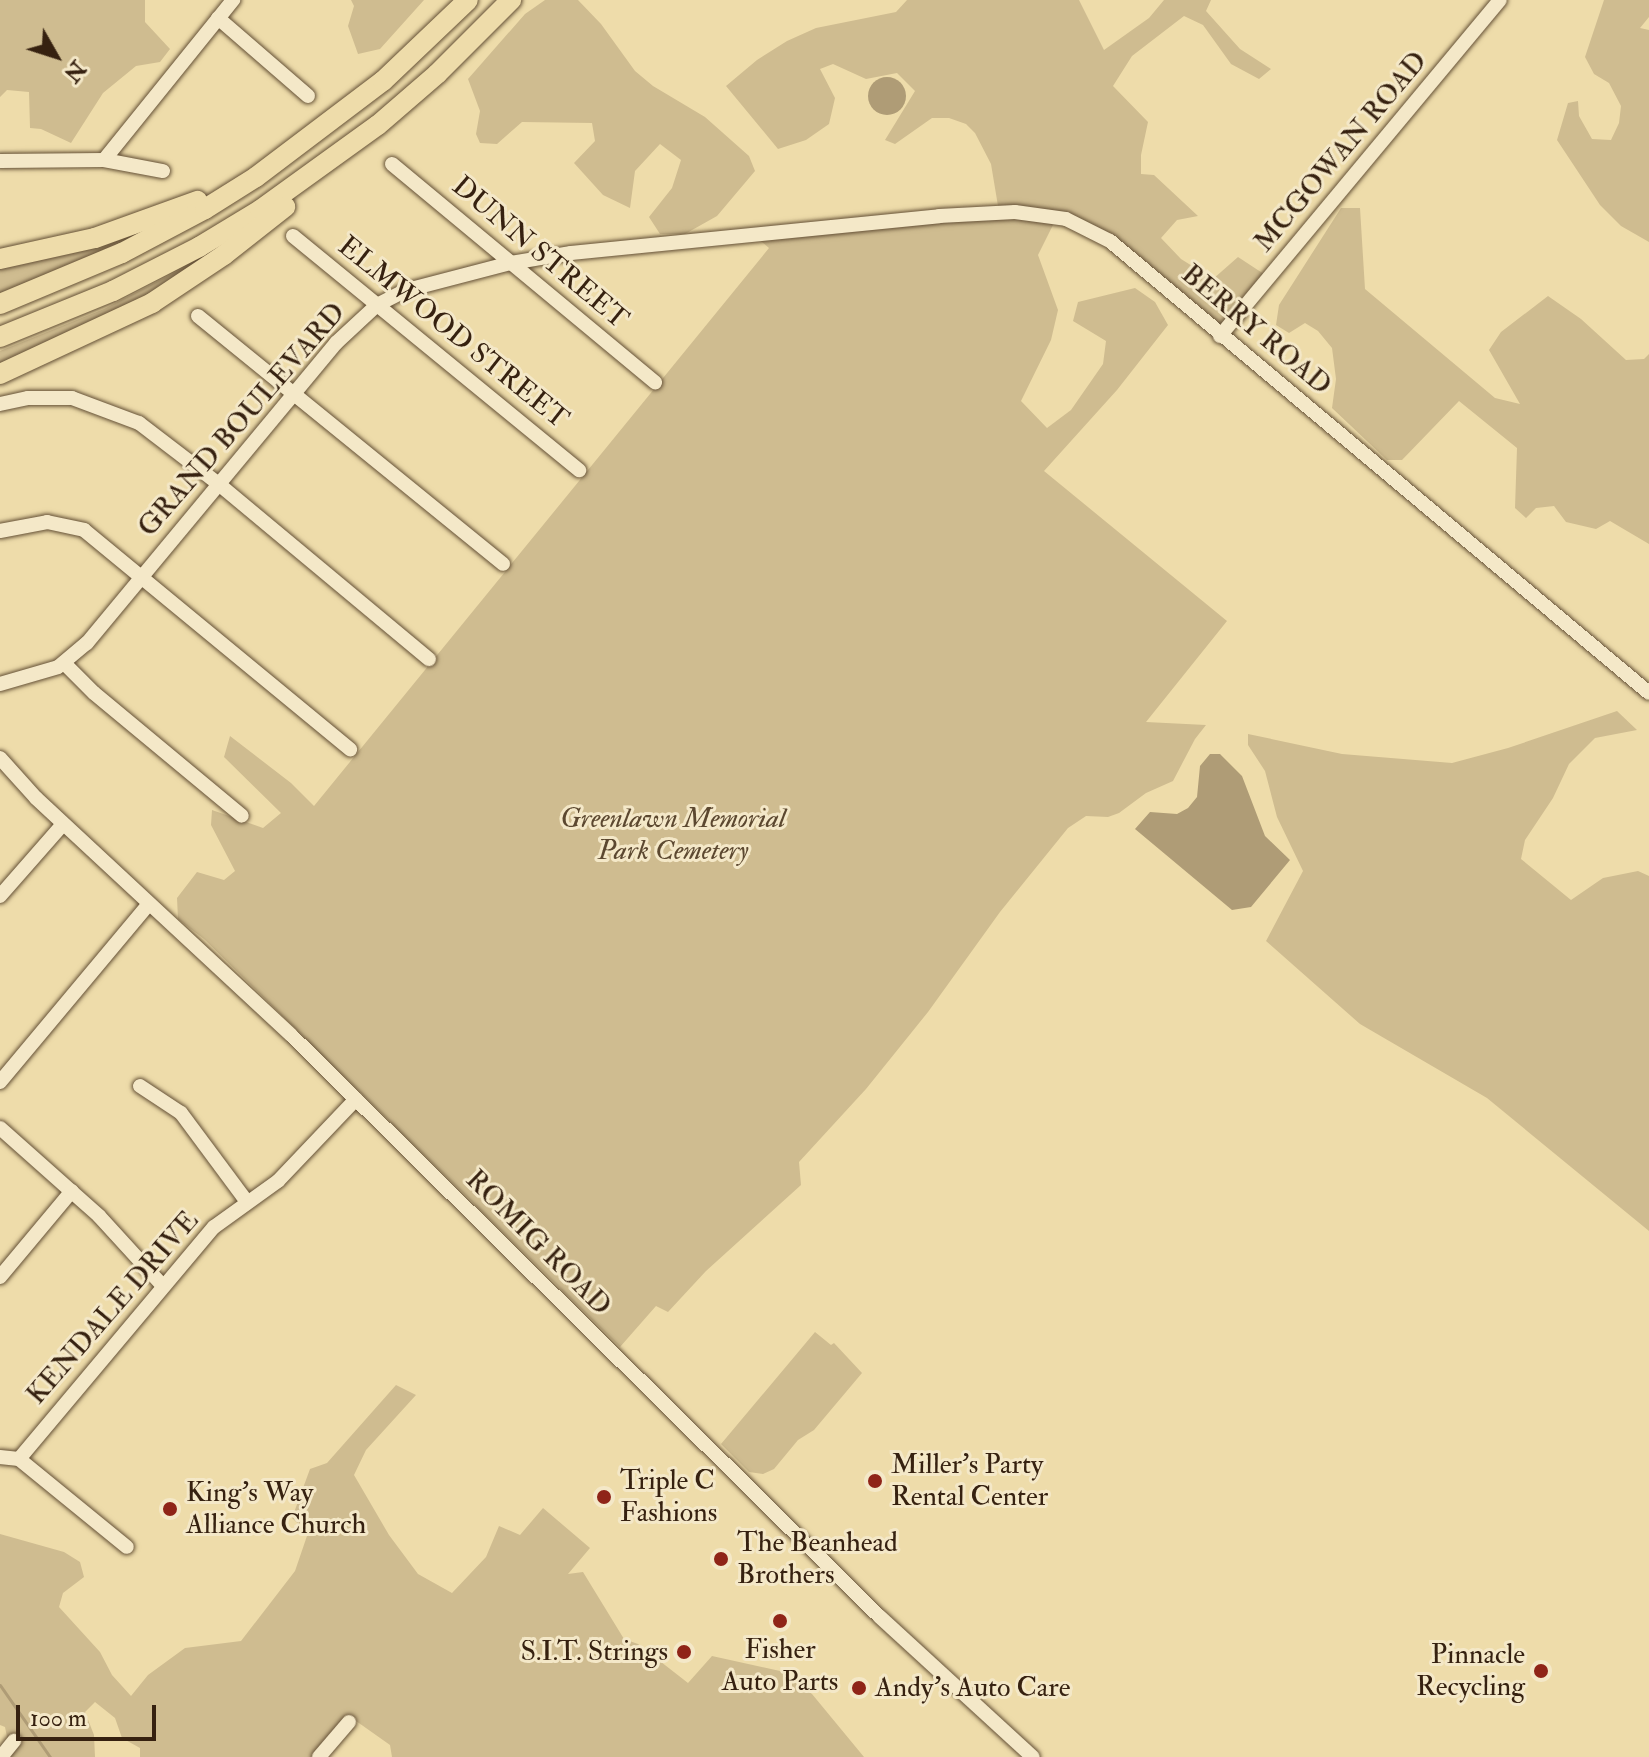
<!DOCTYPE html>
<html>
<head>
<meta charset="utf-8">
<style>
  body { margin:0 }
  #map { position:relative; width:1649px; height:1757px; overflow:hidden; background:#eedcaa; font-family:"IM FELL Double Pica",serif }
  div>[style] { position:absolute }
  .green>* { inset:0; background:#cfbc90 }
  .water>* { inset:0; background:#af9c76 }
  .round { border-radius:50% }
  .stream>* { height:3px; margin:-1.5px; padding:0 1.5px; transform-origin:1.5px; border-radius:1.5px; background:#af9c76 }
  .roads { filter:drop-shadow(0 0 2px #645036) drop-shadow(0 0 2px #645036) }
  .minor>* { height:14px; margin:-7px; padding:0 7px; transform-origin:7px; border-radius:7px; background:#f4e8c8 }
  .highway>* { height:20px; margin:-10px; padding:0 10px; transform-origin:10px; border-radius:10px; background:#eedcaa }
  .dots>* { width:22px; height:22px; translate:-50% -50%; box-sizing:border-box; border:4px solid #f4e8c8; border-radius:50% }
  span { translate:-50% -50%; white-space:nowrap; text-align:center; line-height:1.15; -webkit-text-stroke:6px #f4e8c8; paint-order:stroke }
  .street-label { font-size:28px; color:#362110 }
  .park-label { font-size:28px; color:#5c4830; font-style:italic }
  .poi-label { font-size:28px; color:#362110 }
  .left { translate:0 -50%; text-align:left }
  .right { translate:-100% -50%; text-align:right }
  .north { position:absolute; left:16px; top:16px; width:80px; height:80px; -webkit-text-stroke:6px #f4e8c8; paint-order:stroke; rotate:129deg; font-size:22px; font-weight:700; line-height:32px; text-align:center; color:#362110 }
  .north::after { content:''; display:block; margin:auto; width:28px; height:36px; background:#362110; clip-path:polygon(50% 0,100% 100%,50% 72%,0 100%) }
  .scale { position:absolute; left:16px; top:1705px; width:140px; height:36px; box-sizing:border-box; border:4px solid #362110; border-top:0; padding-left:10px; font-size:24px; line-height:28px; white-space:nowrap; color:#362110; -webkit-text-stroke:6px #f4e8c8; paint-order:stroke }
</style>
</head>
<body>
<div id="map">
  <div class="green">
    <i style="clip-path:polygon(0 0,145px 0,145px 22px,170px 49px,160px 62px,136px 66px,103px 93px,71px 143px,41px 129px,30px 128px,29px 92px,7px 90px,0 97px)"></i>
    <i style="clip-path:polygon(351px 0,424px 0,380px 49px,358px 54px,348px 26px,354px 6px)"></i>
    <i style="clip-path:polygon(545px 0,578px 0,601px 24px,635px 71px,653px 86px,705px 117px,749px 156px,755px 171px,717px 216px,685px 234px,660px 234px,649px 217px,672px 188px,681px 160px,660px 144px,635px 171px,630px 208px,603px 195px,574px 163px,595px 141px,592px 123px,522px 122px,497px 144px,480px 143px,476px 134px,480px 111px,468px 79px,525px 14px)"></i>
    <i style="clip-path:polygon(907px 0,1079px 0,1104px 50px,1149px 18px,1164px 0,1211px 0,1206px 11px,1240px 49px,1271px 69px,1259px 79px,1231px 64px,1203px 25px,1184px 16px,1132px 56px,1113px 86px,1148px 122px,1141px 155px,1141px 174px,1154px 175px,1198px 216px,1177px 220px,1161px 238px,1181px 259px,1213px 279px,1238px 257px,1270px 278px,1220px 336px,1134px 260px,1057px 217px,1038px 255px,1058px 310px,1051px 340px,1021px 401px,1047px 428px,1071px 410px,1103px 364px,1106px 341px,1073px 321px,1078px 302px,1135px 288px,1155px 302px,1168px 325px,1117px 390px,1044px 471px,1227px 621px,1146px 722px,1206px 725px,1195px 739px,1173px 781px,1146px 793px,1119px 813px,1108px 817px,1086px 816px,1068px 828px,1000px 912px,928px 1012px,866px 1089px,799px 1162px,801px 1185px,706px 1271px,668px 1312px,656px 1306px,620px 1347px,204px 939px,178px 919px,177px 898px,197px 872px,224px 880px,235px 871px,211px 825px,212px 810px,263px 828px,281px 813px,224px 757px,230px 736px,291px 783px,314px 806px,769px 248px,753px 234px,999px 212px,991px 164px,975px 133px,966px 124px,949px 118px,932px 118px,895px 144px,885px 140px,915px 91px,897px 73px,866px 79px,833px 64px,820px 69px,835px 98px,829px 124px,806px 140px,778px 149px,726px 86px,757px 60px,787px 41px,816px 28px,896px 12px)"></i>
    <i style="clip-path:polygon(1604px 0,1649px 0,1649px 17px,1640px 28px,1649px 30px,1649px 242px,1621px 226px,1600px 205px,1557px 140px,1568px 103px,1578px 101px,1579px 116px,1592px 139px,1611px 140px,1619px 123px,1621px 106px,1609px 83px,1594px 74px,1585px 57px)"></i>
    <i style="clip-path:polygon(1341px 208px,1360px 208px,1365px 289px,1495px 398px,1520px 404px,1489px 350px,1501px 332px,1548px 296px,1581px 319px,1626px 360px,1644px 359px,1649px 354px,1649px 544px,1610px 521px,1596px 529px,1566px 522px,1554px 506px,1536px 508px,1526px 518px,1515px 508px,1517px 448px,1459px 401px,1402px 460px,1387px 460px,1332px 408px,1336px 379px,1332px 348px,1318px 331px,1305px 323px,1289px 333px,1276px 325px,1279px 305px)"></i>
    <i style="clip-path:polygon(244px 237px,180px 280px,0 370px,0 351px,104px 309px)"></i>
    <i style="clip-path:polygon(121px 240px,90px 257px,0 293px,0 267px)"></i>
    <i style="clip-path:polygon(1617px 711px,1637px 730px,1595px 738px,1569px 764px,1553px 798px,1525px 840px,1521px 859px,1571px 900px,1603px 878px,1638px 871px,1649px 876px,1649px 1231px,1487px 1098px,1360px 1024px,1266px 941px,1303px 871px,1277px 817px,1265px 771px,1248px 745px,1248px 734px,1342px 754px,1452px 763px,1508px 748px)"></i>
    <i style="clip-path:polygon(815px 1332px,831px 1345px,834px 1343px,862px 1373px,814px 1430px,798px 1440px,774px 1469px,763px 1474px,749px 1472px,721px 1444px)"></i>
    <i style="clip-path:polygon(396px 1385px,416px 1395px,366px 1450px,354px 1475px,389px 1535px,418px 1574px,452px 1593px,486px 1557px,499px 1526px,520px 1535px,543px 1508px,590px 1548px,568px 1574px,583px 1572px,624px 1639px,638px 1644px,688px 1683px,712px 1656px,780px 1671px,812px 1694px,864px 1757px,392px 1757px,390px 1745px,349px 1716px,313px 1757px,140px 1757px,140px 1748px,122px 1738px,115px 1718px,95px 1702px,85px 1712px,94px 1735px,95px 1757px,11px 1757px,5px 1727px,0 1725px,0 1534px,64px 1552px,80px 1562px,84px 1577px,63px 1593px,59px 1607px,100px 1652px,112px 1675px,131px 1696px,148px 1675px,185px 1648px,241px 1641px,295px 1571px,308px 1533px,292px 1518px,310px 1469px,327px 1463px)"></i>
  </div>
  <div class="water">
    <i class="round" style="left:868px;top:77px;width:38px;height:38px"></i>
    <i style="clip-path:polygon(1210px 754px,1220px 754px,1242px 776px,1265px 836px,1290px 860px,1251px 907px,1232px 910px,1135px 829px,1150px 812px,1177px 814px,1188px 808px,1197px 797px,1200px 766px)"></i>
  </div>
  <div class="stream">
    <i style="left:0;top:1685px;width:88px;rotate:55.2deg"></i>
  </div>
  <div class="roads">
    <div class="minor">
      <i style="left:218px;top:18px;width:119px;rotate:40.9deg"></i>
      <i style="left:104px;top:160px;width:206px;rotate:-51.1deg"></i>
      <i style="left:0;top:161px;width:104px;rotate:-0.6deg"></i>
      <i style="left:104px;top:160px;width:60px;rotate:10.6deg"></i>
      <i style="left:392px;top:164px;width:342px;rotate:39.7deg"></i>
      <i style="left:293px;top:236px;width:370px;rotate:39.3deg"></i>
      <i style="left:198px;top:316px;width:393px;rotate:39.1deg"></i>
      <i style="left:1220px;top:336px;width:437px;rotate:-50.2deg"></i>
      <i style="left:0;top:404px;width:29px;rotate:-12deg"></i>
      <i style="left:28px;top:398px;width:44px"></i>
      <i style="left:72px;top:398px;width:72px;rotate:20.5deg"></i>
      <i style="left:139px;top:423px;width:102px;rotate:37.4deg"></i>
      <i style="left:220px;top:485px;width:272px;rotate:39.8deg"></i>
      <i style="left:0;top:531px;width:48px;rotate:-10.8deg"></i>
      <i style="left:47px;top:522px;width:38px;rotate:12deg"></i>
      <i style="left:84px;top:530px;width:345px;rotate:39.5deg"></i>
      <i style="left:64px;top:663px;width:42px;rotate:45deg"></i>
      <i style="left:94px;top:693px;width:192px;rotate:39.7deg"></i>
      <i style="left:0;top:684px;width:60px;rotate:-16.3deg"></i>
      <i style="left:58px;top:667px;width:38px;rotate:-40deg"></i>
      <i style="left:87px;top:643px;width:390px;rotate:-50.3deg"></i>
      <i style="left:336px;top:343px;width:56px;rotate:-42.8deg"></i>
      <i style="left:377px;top:305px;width:34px;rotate:-27deg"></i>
      <i style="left:407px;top:290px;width:107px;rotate:-14.6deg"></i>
      <i style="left:511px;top:263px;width:61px;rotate:-9.5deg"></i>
      <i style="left:571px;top:253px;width:370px;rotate:-5.7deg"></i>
      <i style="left:939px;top:216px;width:76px;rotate:-3deg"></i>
      <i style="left:1015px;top:212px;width:51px;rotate:7.8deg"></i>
      <i style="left:1066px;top:219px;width:49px;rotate:26.6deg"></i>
      <i style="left:1110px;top:241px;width:703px;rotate:39.98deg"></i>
      <i style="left:0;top:758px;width:54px;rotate:48deg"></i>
      <i style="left:36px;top:798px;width:348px;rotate:42.9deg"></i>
      <i style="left:291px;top:1035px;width:828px;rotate:44.66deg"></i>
      <i style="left:880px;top:1617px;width:207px;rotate:42.5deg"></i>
      <i style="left:0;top:896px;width:96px;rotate:-48.8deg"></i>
      <i style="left:0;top:1082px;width:232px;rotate:-50.1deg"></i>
      <i style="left:140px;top:1086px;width:49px;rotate:33.4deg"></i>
      <i style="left:181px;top:1113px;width:111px;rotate:53.4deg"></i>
      <i style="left:0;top:1128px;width:132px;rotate:41.6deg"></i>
      <i style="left:99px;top:1216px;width:95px;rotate:47.6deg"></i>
      <i style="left:0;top:1277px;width:112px;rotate:-50.1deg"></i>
      <i style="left:0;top:1457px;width:19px;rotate:6deg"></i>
      <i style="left:19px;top:1459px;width:139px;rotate:39.2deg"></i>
      <i style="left:19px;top:1459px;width:303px;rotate:-50deg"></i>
      <i style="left:214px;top:1227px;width:79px;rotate:-35.7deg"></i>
      <i style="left:278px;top:1181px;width:113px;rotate:-46.4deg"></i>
      <i style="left:1px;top:1757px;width:21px;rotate:-51deg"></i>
      <i style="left:319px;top:1757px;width:46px;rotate:-49.4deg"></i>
    </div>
    <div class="highway">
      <i style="left:0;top:259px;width:97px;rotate:-12.5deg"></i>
      <i style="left:95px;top:238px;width:109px;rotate:-19.9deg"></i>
      <i style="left:0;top:304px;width:132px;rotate:-22.7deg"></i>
      <i style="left:122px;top:253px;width:94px;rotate:-27.9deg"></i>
      <i style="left:205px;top:209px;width:60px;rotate:-32.1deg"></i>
      <i style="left:256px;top:177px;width:159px;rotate:-37.1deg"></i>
      <i style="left:383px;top:81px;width:117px;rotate:-43.6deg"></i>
      <i style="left:0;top:337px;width:122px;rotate:-22.2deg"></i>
      <i style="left:113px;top:291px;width:97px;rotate:-27.1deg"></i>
      <i style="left:199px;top:247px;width:71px;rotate:-31.2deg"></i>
      <i style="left:260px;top:210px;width:145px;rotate:-35.8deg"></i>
      <i style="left:378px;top:125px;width:78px;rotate:-40.8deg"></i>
      <i style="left:437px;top:74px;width:105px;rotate:-45deg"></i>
      <i style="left:0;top:374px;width:168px;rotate:-25deg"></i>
      <i style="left:152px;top:303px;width:87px;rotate:-33.7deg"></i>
      <i style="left:224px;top:255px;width:78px;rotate:-38.2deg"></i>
    </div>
  </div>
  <div class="dots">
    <i style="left:875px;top:1481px;background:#8f2418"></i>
    <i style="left:604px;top:1497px;background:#8f2418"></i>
    <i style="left:170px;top:1509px;background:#8f2418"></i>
    <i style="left:721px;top:1559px;background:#8f2418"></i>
    <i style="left:780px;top:1621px;background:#8f2418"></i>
    <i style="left:684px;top:1652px;background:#8f2418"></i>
    <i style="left:1541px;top:1671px;background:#8f2418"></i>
    <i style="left:859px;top:1688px;background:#8f2418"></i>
  </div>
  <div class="street-label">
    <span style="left:1341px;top:152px;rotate:-50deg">MCGOWAN ROAD</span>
    <span style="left:540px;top:253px;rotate:40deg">DUNN STREET</span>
    <span style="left:1256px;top:330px;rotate:40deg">BERRY ROAD</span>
    <span style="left:453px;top:333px;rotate:39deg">ELMWOOD STREET</span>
    <span style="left:242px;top:420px;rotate:-49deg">GRAND BOULEVARD</span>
    <span style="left:538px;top:1243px;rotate:45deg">ROMIG ROAD</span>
    <span style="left:113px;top:1308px;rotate:-49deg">KENDALE DRIVE</span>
  </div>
  <div class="park-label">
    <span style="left:673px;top:835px">Greenlawn Memorial<br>Park Cemetery</span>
  </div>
  <div class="poi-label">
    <span class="left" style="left:891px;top:1481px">Miller's Party<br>Rental Center</span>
    <span class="left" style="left:620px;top:1497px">Triple C<br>Fashions</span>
    <span class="left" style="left:186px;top:1509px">King's Way<br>Alliance Church</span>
    <span class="left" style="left:737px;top:1559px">The Beanhead<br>Brothers</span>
    <span style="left:780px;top:1666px">Fisher<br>Auto Parts</span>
    <span class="right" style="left:668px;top:1652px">S.I.T. Strings</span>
    <span class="right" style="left:1525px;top:1671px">Pinnacle<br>Recycling</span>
    <span class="left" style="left:875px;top:1688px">Andy's Auto Care</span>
  </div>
  <div class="north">N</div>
  <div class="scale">100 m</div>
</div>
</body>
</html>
